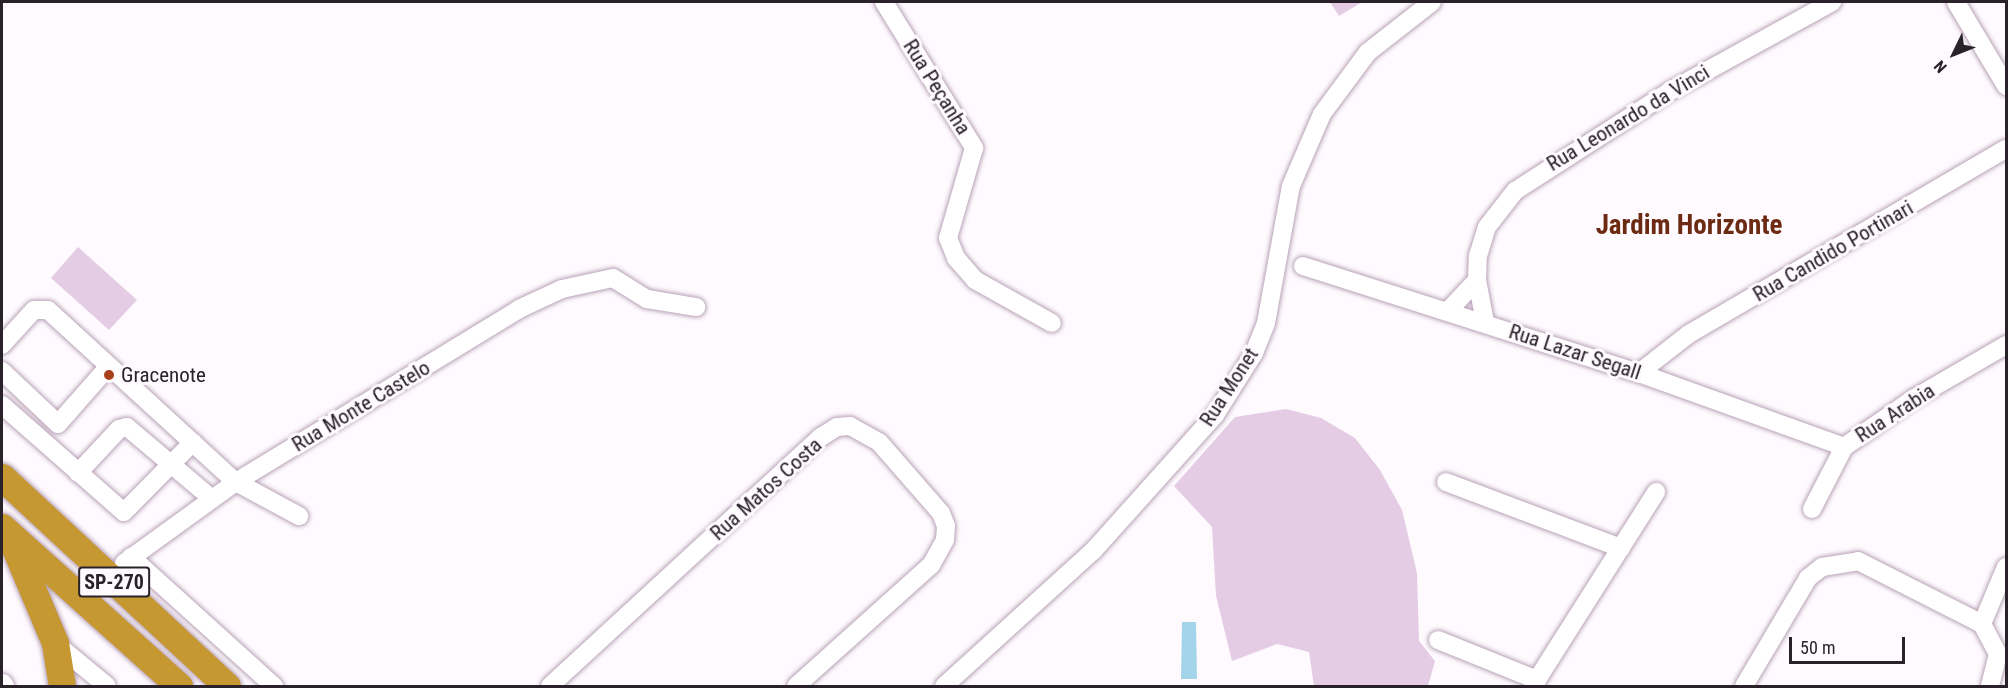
<!DOCTYPE html>
<html>
<head>
<meta charset="utf-8">
<style>
  body { margin:0 }
  #map { position:relative; width:2008px; height:688px; overflow:hidden; background:#fefafe; font-family:"Roboto Condensed",sans-serif }
  div>[style] { position:absolute }
  .green>* { inset:0; background:#e4cce4 }
  .water>* { inset:0; background:#a3d4ea }
  .roads { filter:drop-shadow(0 0 2px #b8a2b7) drop-shadow(0 0 2px #b8a2b7) }
  .minor>* { height:18px; margin:-9px; padding:0 9px; transform-origin:9px; border-radius:9px; background:#fff }
  .highway>* { height:27px; margin:-13.5px; padding:0 13.5px; transform-origin:13.5px; border-radius:13.5px; background:#c69832 }
  .dots>* { width:16px; height:16px; translate:-50% -50%; box-sizing:border-box; border:3px solid #fefafe; border-radius:50% }
  span { translate:-50% -50%; white-space:nowrap; text-align:center; line-height:1.15; -webkit-text-stroke:6px #fefafe; paint-order:stroke }
  .shield-label span { padding:2px 4px; background:#fefafe; border:2px solid; border-radius:4px; -webkit-text-stroke-width:0 }
  .shield-label { font-size:20px; color:#2a222a; font-weight:700 }
  .street-label { font-size:21px; color:#2a222a }
  .poi-label { font-size:21px; color:#2a222a }
  .left { translate:0 -50%; text-align:left }
  .district-label { font-size:27px; color:#6c2a13; font-weight:700 }
  .frame { position:absolute; inset:0; border:3px solid #2a222a; pointer-events:none }
  .north { position:absolute; left:1924px; top:24px; width:60px; height:60px; -webkit-text-stroke:4px #fefafe; paint-order:stroke; rotate:227deg; font-size:16px; font-weight:700; line-height:24px; text-align:center; color:#2a222a }
  .north::after { content:''; display:block; margin:auto; width:21px; height:27px; background:#2a222a; clip-path:polygon(50% 0,100% 100%,50% 72%,0 100%) }
  .scale { position:absolute; left:1789px; top:637px; width:116px; height:27px; box-sizing:border-box; border:3px solid #2a222a; border-top:0; padding-left:8px; font-size:18px; line-height:21px; white-space:nowrap; color:#2a222a; -webkit-text-stroke:4px #fefafe; paint-order:stroke }
</style>
</head>
<body>
<div id="map">
  <div class="green">
    <i style="clip-path:polygon(1330px 2px,1362px 2px,1339px 16px)"></i>
    <i style="clip-path:polygon(78px 247px,137px 300px,109px 330px,51px 278px)"></i>
    <i style="clip-path:polygon(1286px 409px,1321px 418px,1355px 438px,1380px 470px,1402px 510px,1417px 573px,1419px 641px,1435px 661px,1428px 686px,1314px 686px,1309px 652px,1277px 644px,1232px 661px,1216px 596px,1212px 527px,1174px 486px,1235px 417px)"></i>
  </div>
  <div class="water">
    <i style="clip-path:polygon(1182px 622px,1196px 622px,1197px 679px,1181px 679px)"></i>
  </div>
  <div class="roads">
    <div class="minor">
      <i style="left:884px;top:2px;width:172px;rotate:58.3deg"></i>
      <i style="left:974px;top:148px;width:94px;rotate:106.1deg"></i>
      <i style="left:948px;top:238px;width:22px;rotate:68deg"></i>
      <i style="left:956px;top:258px;width:29px;rotate:49deg"></i>
      <i style="left:975px;top:280px;width:88px;rotate:29.2deg"></i>
      <i style="left:1956px;top:2px;width:98px;rotate:59.2deg"></i>
      <i style="left:1303px;top:266px;width:353px;rotate:17.7deg"></i>
      <i style="left:1639px;top:373px;width:218px;rotate:19.8deg"></i>
      <i style="left:1449px;top:310px;width:41px;rotate:-47deg"></i>
      <i style="left:1485px;top:322px;width:43px;rotate:-100.8deg"></i>
      <i style="left:1477px;top:280px;width:24px;rotate:-88deg"></i>
      <i style="left:1478px;top:256px;width:30px;rotate:-73deg"></i>
      <i style="left:1487px;top:227px;width:46px;rotate:-52.1deg"></i>
      <i style="left:1515px;top:191px;width:187px;rotate:-32.8deg"></i>
      <i style="left:1672px;top:90px;width:183px;rotate:-28.8deg"></i>
      <i style="left:2px;top:345px;width:47px;rotate:-47.6deg"></i>
      <i style="left:34px;top:310px;width:14px"></i>
      <i style="left:48px;top:310px;width:255px;rotate:42.5deg"></i>
      <i style="left:236px;top:482px;width:72px;rotate:28.4deg"></i>
      <i style="left:2px;top:371px;width:77px;rotate:43.4deg"></i>
      <i style="left:58px;top:424px;width:77px;rotate:-48.7deg"></i>
      <i style="left:1639px;top:373px;width:63px;rotate:-38deg"></i>
      <i style="left:1689px;top:334px;width:367px;rotate:-30.3deg"></i>
      <i style="left:2px;top:405px;width:162px;rotate:41.3deg"></i>
      <i style="left:124px;top:512px;width:98px;rotate:-45.4deg"></i>
      <i style="left:78px;top:473px;width:60px;rotate:-47deg"></i>
      <i style="left:119px;top:429px;width:8px;rotate:-14deg"></i>
      <i style="left:127px;top:427px;width:110px;rotate:40.2deg"></i>
      <i style="left:1446px;top:482px;width:187px;rotate:20.7deg"></i>
      <i style="left:1812px;top:509px;width:70px;rotate:-62.7deg"></i>
      <i style="left:1844px;top:447px;width:84px;rotate:-34.8deg"></i>
      <i style="left:1913px;top:399px;width:108px;rotate:-30.1deg"></i>
      <i style="left:131px;top:557px;width:193px;rotate:42.1deg"></i>
      <i style="left:124px;top:563px;width:138px;rotate:-35.9deg"></i>
      <i style="left:236px;top:482px;width:332px;rotate:-31.4deg"></i>
      <i style="left:519px;top:309px;width:47px;rotate:-24.9deg"></i>
      <i style="left:562px;top:289px;width:52px;rotate:-12.2deg"></i>
      <i style="left:613px;top:278px;width:40px;rotate:32deg"></i>
      <i style="left:647px;top:299px;width:50px;rotate:9.3deg"></i>
      <i style="left:1982px;top:624px;width:62px;rotate:-67.2deg"></i>
      <i style="left:1438px;top:640px;width:107px;rotate:22deg"></i>
      <i style="left:55px;top:643px;width:67px;rotate:39.6deg"></i>
      <i style="left:3px;top:683px;width:4px;rotate:56deg"></i>
      <i style="left:550px;top:686px;width:368px;rotate:-42.6deg"></i>
      <i style="left:821px;top:437px;width:19px;rotate:-32deg"></i>
      <i style="left:837px;top:427px;width:13px;rotate:-4deg"></i>
      <i style="left:850px;top:426px;width:33px;rotate:29deg"></i>
      <i style="left:879px;top:442px;width:94px;rotate:48.9deg"></i>
      <i style="left:941px;top:513px;width:14px;rotate:69deg"></i>
      <i style="left:946px;top:526px;width:14px;rotate:94deg"></i>
      <i style="left:945px;top:540px;width:29px;rotate:119deg"></i>
      <i style="left:931px;top:565px;width:181px;rotate:138.1deg"></i>
      <i style="left:944px;top:686px;width:201px;rotate:-42.2deg"></i>
      <i style="left:1093px;top:551px;width:183px;rotate:-48.1deg"></i>
      <i style="left:1215px;top:415px;width:73px;rotate:-57.8deg"></i>
      <i style="left:1254px;top:353px;width:32px;rotate:-68deg"></i>
      <i style="left:1266px;top:323px;width:139px;rotate:-79.7deg"></i>
      <i style="left:1291px;top:186px;width:78px;rotate:-66.7deg"></i>
      <i style="left:1322px;top:114px;width:77px;rotate:-53.4deg"></i>
      <i style="left:1368px;top:52px;width:81px;rotate:-38deg"></i>
      <i style="left:1533px;top:686px;width:230px;rotate:-57.6deg"></i>
      <i style="left:1744px;top:686px;width:126px;rotate:-59.3deg"></i>
      <i style="left:1808px;top:578px;width:18px;rotate:-38deg"></i>
      <i style="left:1822px;top:567px;width:36px;rotate:-9deg"></i>
      <i style="left:1858px;top:561px;width:139px;rotate:26.9deg"></i>
      <i style="left:1982px;top:624px;width:34px;rotate:62deg"></i>
      <i style="left:1998px;top:654px;width:33px;rotate:104deg"></i>
    </div>
    <div class="highway">
      <i style="left:2px;top:477px;width:307px;rotate:42.9deg"></i>
      <i style="left:2px;top:527px;width:238px;rotate:41.9deg"></i>
      <i style="left:12px;top:541px;width:111px;rotate:67.1deg"></i>
      <i style="left:55px;top:643px;width:44px;rotate:80.8deg"></i>
    </div>
  </div>
  <div class="dots">
    <i style="left:109px;top:375px;background:#a8411b"></i>
  </div>
  <div class="shield-label">
    <span style="left:114px;top:582px">SP-270</span>
  </div>
  <div class="street-label">
    <span style="left:937px;top:87px;rotate:58deg">Rua Peçanha</span>
    <span style="left:1628px;top:118px;rotate:-31deg">Rua Leonardo da Vinci</span>
    <span style="left:1833px;top:251px;rotate:-30deg">Rua Candido Portinari</span>
    <span style="left:1575px;top:352px;rotate:18deg">Rua Lazar Segall</span>
    <span style="left:1229px;top:387px;rotate:-57deg">Rua Monet</span>
    <span style="left:361px;top:406px;rotate:-31deg">Rua Monte Castelo</span>
    <span style="left:1895px;top:413px;rotate:-33deg">Rua Arabia</span>
    <span style="left:766px;top:489px;rotate:-42deg">Rua Matos Costa</span>
  </div>
  <div class="poi-label">
    <span class="left" style="left:121px;top:375px">Gracenote</span>
  </div>
  <div class="district-label">
    <span style="left:1689px;top:226px">Jardim Horizonte</span>
  </div>
  <div class="frame"></div>
  <div class="north">N</div>
  <div class="scale">50 m</div>
</div>
</body>
</html>
